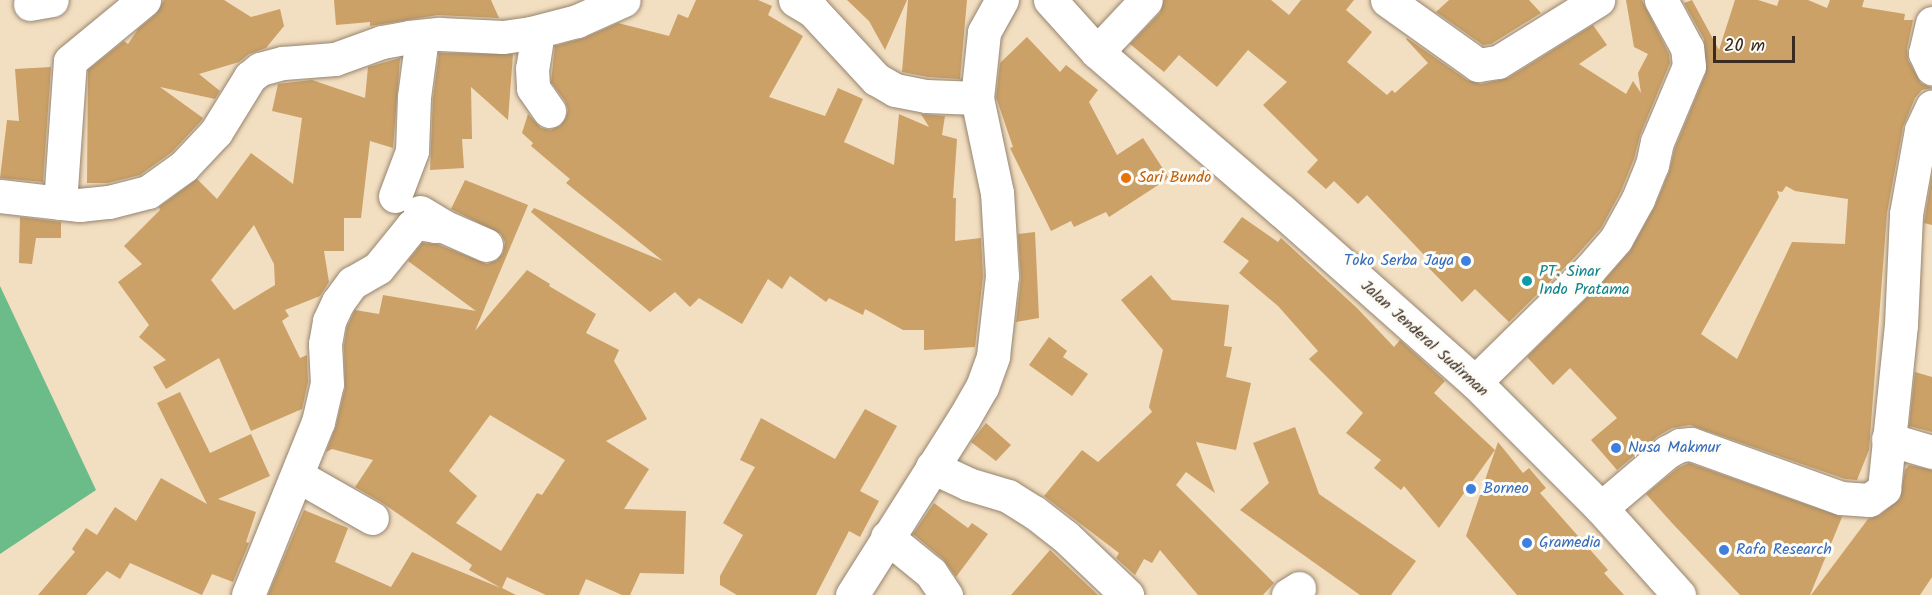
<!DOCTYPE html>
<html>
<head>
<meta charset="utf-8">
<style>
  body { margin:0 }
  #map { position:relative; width:1932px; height:595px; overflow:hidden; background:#f2dec0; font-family:Kalam,sans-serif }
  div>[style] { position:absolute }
  .forest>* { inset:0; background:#6bbc88 }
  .building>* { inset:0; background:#cba167 }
  .roads { filter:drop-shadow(0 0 2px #96846f) drop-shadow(0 0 2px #96846f) }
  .minor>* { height:33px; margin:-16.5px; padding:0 16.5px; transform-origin:16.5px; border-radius:16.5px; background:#fff }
  .major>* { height:33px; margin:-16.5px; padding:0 16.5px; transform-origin:16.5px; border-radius:16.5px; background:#fff }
  .dots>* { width:16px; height:16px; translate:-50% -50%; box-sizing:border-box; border:3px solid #fdfcf7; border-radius:50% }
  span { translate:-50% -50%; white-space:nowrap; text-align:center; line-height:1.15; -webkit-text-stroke:6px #fdfcf7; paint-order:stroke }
  .food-label { font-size:16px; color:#c56008 }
  .left { translate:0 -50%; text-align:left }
  .shop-label { font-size:16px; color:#366cbe }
  .right { translate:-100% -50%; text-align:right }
  .culture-label { font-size:16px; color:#0d838f }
  .street-label { font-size:16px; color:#3b2a1e }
  .scale { position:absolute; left:1713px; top:36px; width:82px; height:27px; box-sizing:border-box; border:3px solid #3b2a1e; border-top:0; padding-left:8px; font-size:18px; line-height:21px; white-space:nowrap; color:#3b2a1e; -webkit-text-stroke:4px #fdfcf7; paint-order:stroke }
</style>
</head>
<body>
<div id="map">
  <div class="forest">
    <i style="clip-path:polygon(0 286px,96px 490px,0 554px)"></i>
  </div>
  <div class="building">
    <i style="clip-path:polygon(164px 0,224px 0,251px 17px,280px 9px,284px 26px,266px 48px,249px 54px,239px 62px,199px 74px,220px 91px,215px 99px,160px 87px,203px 118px,201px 121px,172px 152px,140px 175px,108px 183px,87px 183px,88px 70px,124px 41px,128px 44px,138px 29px,156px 14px)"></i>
    <i style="clip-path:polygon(334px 0,491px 0,499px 18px,438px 15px,370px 26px,370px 22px,336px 25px)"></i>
    <i style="clip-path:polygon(696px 0,758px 0,772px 6px,768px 15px,803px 36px,769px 97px,825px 116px,838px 88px,863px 99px,844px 142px,894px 165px,899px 114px,929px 127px,921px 114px,945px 116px,942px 135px,957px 139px,953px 198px,956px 198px,955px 241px,981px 238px,983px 276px,975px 347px,924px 350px,924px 330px,903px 330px,865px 309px,863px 315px,829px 298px,826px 302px,790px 276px,782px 289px,768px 279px,742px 324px,699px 298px,690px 307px,675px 292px,650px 312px,531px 212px,534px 208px,663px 261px,566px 183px,570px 179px,531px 146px,533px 143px,522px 133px,528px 114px,541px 128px,550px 130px,560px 126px,566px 118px,568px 110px,565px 101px,551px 82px,555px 46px,584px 38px,618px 23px,669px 36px,678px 14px,688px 18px)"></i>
    <i style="clip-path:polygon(847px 0,907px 0,885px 50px,869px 21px)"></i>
    <i style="clip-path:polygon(908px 0,967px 0,960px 79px,928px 77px,902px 72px)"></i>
    <i style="clip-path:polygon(1164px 0,1271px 0,1289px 15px,1301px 0,1354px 0,1346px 10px,1372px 32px,1347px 62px,1387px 95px,1392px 90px,1395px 93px,1428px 63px,1406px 39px,1407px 38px,1467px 80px,1481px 84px,1508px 78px,1593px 25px,1607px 45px,1579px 64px,1626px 94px,1633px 81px,1641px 93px,1638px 73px,1648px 54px,1634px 47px,1626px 0,1642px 0,1669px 54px,1670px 63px,1640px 135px,1634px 159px,1621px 191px,1601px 228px,1576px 256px,1509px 322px,1475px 289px,1462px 302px,1425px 264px,1429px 260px,1367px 195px,1358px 204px,1334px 181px,1326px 189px,1307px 172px,1318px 160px,1263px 105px,1287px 82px,1248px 50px,1217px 87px,1179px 55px,1164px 72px,1130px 44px,1160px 13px)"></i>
    <i style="clip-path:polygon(1449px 0,1529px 0,1541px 13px,1491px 44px,1483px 45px,1436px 12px)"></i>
    <i style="clip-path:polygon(evenodd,1692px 0,1719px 50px,1735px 0,1758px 0,1777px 6px,1779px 0,1808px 0,1827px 8px,1830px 0,1864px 0,1862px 7px,1905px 14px,1904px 20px,1913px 20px,1907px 49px,1908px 60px,1921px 83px,1932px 88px,1922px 90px,1915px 98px,1903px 127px,1887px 213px,1869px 450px,1857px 480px,1845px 479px,1690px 425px,1672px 428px,1658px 436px,1617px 470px,1591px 440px,1617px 418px,1570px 368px,1553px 385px,1527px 357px,1603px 282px,1630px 251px,1655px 206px,1669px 172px,1675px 148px,1706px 73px,1704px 39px,1684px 3px,1692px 0,1786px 186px,1795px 191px,1848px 199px,1845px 244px,1792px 242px,1737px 359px,1701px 334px,1779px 197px,1777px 191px,1782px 192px,1786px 186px)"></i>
    <i style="clip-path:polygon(1027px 37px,1060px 72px,1066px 65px,1098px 90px,1089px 102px,1117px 155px,1143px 138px,1169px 178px,1109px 217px,1106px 212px,1074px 227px,1071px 221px,1051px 231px,1010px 148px,1013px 147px,996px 97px,1000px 63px)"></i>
    <i style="clip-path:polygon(439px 53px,513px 54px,508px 120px,471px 87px,472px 139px,462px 139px,464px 168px,430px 170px,433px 99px)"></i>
    <i style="clip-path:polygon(evenodd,400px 58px,393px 148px,370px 141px,361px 218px,344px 218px,344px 251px,324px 251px,329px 282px,320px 296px,285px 310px,289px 316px,282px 321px,300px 358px,307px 355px,308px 382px,302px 409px,251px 431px,219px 358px,166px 389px,153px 367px,166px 360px,139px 337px,149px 325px,118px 282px,142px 264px,124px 246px,160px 210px,159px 207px,197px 179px,217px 199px,251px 153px,293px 184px,302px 118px,272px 111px,278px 84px,312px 80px,365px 98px,368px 67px,400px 58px,254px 225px,274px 264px,275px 285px,234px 310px,211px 280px,254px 225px)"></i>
    <i style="clip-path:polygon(51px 67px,43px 182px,0 178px,7px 120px,19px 121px,15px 69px)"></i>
    <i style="clip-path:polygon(1932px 175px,1932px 225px,1924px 223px)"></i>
    <i style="clip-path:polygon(evenodd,465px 180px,528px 205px,475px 331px,527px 270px,550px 284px,549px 286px,596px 314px,586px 333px,619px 350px,614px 361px,647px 419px,606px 441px,649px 469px,624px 509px,686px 511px,684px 574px,640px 573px,630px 595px,622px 595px,586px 579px,579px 595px,546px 595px,507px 577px,502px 588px,516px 595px,268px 595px,304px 510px,348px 528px,335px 562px,391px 587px,412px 552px,501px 588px,469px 570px,472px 565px,381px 502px,355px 487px,373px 460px,332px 449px,326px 452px,336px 426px,345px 388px,344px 345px,347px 327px,355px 310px,379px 314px,383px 295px,476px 311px,408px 261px,422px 243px,437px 244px,487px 264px,497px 260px,503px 253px,505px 242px,501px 234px,451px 209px,465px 180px,490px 415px,565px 460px,542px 495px,537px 493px,501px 551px,456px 523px,477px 496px,449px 471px,490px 415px)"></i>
    <i style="clip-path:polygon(20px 217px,61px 222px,61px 238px,36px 238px,32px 264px,19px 263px)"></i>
    <i style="clip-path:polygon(1242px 217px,1278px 242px,1281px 238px,1357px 308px,1394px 347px,1400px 340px,1445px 381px,1434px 393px,1495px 450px,1439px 528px,1404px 486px,1401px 490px,1374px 468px,1381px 460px,1346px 433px,1363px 413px,1309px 359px,1318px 351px,1278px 306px,1239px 273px,1249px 261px,1223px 242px)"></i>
    <i style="clip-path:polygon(1035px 232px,1039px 318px,1016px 322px,1021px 278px,1018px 234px)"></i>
    <i style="clip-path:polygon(1151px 275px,1172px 300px,1229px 305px,1224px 346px,1232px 347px,1226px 377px,1251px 383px,1236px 450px,1196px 442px,1215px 493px,1186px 472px,1176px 485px,1274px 583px,1263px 595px,1198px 595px,1160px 550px,1152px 563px,1144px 559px,1135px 575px,1116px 558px,1119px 553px,1044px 496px,1082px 450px,1098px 462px,1152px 412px,1149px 407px,1163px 350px,1121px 300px)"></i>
    <i style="clip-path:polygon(1049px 337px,1067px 351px,1063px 357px,1088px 374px,1072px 396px,1029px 365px)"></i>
    <i style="clip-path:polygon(1915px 372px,1932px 377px,1932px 432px,1909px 426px)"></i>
    <i style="clip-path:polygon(180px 392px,210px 453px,251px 434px,270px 476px,218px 499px,256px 512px,246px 542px,249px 543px,233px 582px,212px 574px,202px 595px,130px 563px,120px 579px,107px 571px,86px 595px,38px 595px,75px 552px,72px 549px,86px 528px,97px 535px,115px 507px,136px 521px,161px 478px,207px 504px,157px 403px)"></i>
    <i style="clip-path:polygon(865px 409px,897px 426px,860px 491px,879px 501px,860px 537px,849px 531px,816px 595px,737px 595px,720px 585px,720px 576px,743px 535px,723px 523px,755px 467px,740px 460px,761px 418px,835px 459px)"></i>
    <i style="clip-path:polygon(986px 423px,1011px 445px,996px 461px,971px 442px)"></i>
    <i style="clip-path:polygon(1295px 427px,1319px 494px,1416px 561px,1391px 595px,1360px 595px,1240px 510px,1269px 483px,1253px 443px)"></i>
    <i style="clip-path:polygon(1498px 442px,1523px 473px,1529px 468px,1546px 488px,1540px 493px,1608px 570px,1604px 573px,1624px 595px,1517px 595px,1466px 536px)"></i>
    <i style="clip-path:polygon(1689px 463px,1842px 517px,1810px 595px,1740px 595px,1672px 523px,1646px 494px,1678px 468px)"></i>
    <i style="clip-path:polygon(1909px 465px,1932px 470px,1932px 577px,1920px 595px,1811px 595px,1868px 519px,1880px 515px,1900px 499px,1905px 470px)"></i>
    <i style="clip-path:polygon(934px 503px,968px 528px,972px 523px,988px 534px,956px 577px,943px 559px,913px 534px)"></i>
    <i style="clip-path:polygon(1050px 550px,1098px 595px,1011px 595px)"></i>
  </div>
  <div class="roads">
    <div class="minor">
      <i style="left:795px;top:0;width:21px;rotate:31deg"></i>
      <i style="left:813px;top:11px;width:93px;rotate:47.2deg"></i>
      <i style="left:876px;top:79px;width:22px;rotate:30deg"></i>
      <i style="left:895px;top:90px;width:32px;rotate:11deg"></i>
      <i style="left:926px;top:96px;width:51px;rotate:2.2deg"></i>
      <i style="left:1387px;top:0;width:112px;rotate:35.5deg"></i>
      <i style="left:1478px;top:65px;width:20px;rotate:-9deg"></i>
      <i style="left:1498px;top:62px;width:118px;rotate:-31.8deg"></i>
      <i style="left:30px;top:4px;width:22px;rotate:-10deg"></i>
      <i style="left:1932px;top:23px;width:31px;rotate:103deg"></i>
      <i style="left:1925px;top:53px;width:17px;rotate:65deg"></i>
      <i style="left:538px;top:32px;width:36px;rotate:99deg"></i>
      <i style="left:532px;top:68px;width:20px;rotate:87deg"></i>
      <i style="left:533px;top:88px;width:28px;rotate:55deg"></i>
      <i style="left:1097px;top:52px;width:71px;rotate:-46.7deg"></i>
      <i style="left:0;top:196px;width:80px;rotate:6.5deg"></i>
      <i style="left:79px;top:205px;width:30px;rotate:-6deg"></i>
      <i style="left:109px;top:202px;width:40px;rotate:-14.4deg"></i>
      <i style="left:148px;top:192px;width:44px;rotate:-35.8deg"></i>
      <i style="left:184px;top:166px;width:47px;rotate:-46.7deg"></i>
      <i style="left:216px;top:132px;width:65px;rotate:-58.3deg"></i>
      <i style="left:250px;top:77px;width:13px;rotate:-39deg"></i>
      <i style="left:260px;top:69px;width:24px;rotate:-15deg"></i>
      <i style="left:283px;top:63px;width:52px;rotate:-4.4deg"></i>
      <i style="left:335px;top:59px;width:50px;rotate:-19.9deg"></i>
      <i style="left:382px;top:42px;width:27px;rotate:-10deg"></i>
      <i style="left:409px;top:37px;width:31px;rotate:-6deg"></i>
      <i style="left:440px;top:34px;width:63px;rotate:2.7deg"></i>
      <i style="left:503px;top:37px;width:28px;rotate:-8deg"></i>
      <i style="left:531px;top:33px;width:48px;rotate:-14.6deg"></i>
      <i style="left:577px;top:21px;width:51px;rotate:-24.1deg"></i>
      <i style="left:395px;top:196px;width:48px;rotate:-69.3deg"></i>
      <i style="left:412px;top:151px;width:54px;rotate:-87.9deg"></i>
      <i style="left:414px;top:97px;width:61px;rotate:-82.4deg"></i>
      <i style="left:60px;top:203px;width:142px;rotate:-86deg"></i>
      <i style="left:70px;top:61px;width:96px;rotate:-39.5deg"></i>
      <i style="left:420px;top:212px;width:27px;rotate:31deg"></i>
      <i style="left:443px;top:226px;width:47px;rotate:23.8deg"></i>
      <i style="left:1475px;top:382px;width:161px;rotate:-44.5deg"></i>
      <i style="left:1590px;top:269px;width:40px;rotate:-49deg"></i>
      <i style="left:1616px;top:239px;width:46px;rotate:-61.2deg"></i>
      <i style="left:1638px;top:199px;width:37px;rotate:-68deg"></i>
      <i style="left:1652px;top:165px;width:24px;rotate:-78deg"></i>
      <i style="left:1657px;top:142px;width:82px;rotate:-67.2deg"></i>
      <i style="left:1689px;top:66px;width:18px;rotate:-96deg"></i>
      <i style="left:1687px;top:48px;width:55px;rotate:-118.4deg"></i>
      <i style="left:1888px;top:439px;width:46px;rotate:16.5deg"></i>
      <i style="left:932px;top:467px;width:40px;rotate:25deg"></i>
      <i style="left:968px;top:484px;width:42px;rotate:16.7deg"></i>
      <i style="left:1008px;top:496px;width:31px;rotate:32deg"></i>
      <i style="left:1034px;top:512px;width:39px;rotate:38deg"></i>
      <i style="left:1065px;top:536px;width:86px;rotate:43.6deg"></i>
      <i style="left:298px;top:476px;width:85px;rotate:29.6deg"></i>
      <i style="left:1601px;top:508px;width:87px;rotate:-40.3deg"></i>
      <i style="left:1667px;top:452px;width:15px;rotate:-28deg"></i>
      <i style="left:1680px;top:445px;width:11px;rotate:-5deg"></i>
      <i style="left:1691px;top:444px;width:159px;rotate:19.8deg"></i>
      <i style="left:1841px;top:498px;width:28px;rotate:4deg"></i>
      <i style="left:1869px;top:500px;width:19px;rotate:-36deg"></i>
      <i style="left:1884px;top:489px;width:165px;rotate:-84.1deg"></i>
      <i style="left:1901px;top:325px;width:111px;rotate:-87.4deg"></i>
      <i style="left:1906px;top:214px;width:85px;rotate:-79.9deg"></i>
      <i style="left:1921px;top:130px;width:26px;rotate:-65deg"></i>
      <i style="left:887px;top:537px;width:57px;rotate:39.3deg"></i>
      <i style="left:931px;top:573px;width:27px;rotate:56deg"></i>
      <i style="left:248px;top:595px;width:187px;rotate:-68deg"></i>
      <i style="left:318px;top:422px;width:39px;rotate:-77deg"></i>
      <i style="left:327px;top:384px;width:40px;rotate:-92.9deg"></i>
      <i style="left:325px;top:344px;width:23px;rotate:-80deg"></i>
      <i style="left:329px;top:321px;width:21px;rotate:-65deg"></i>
      <i style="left:338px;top:302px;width:24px;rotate:-54deg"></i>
      <i style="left:352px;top:283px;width:30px;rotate:-30deg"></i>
      <i style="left:378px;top:268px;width:54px;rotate:-51deg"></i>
      <i style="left:412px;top:226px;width:6px;rotate:-31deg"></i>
      <i style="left:417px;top:223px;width:18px;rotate:9deg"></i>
      <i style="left:435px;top:226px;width:4px;rotate:-27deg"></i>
      <i style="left:852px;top:595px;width:209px;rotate:-57.7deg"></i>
      <i style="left:964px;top:418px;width:36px;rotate:-60deg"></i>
      <i style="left:982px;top:387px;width:33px;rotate:-70deg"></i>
      <i style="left:993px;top:356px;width:81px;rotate:-83.6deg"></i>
      <i style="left:1002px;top:276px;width:83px;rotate:-93.4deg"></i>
      <i style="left:997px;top:193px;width:97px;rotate:-101.9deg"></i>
      <i style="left:977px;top:98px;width:66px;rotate:-83.9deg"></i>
      <i style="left:984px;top:32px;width:37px;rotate:-61deg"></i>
      <i style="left:1288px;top:595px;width:13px;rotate:-32deg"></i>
    </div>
    <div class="major">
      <i style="left:1050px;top:0;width:70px;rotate:47.9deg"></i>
      <i style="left:1097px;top:52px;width:243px;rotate:40.7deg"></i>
      <i style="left:1281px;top:210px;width:259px;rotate:41.6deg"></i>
      <i style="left:1475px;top:382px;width:178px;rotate:45deg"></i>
      <i style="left:1601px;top:508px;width:117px;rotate:48.1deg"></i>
    </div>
  </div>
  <div class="dots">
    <i style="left:1126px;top:178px;background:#e8710a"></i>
    <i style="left:1466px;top:261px;background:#3f7fe0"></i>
    <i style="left:1527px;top:281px;background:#0f9aa8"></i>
    <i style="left:1616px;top:448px;background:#3f7fe0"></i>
    <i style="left:1471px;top:489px;background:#3f7fe0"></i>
    <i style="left:1527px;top:543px;background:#3f7fe0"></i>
    <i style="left:1724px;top:550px;background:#3f7fe0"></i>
  </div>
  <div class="food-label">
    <span class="left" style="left:1138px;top:178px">Sari Bundo</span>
  </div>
  <div class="shop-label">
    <span class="right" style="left:1454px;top:261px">Toko Serba Jaya</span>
    <span class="left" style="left:1628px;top:448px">Nusa Makmur</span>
    <span class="left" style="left:1483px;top:489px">Borneo</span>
    <span class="left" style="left:1539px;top:543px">Gramedia</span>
    <span class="left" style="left:1736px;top:550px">Rafa Research</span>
  </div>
  <div class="culture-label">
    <span class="left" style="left:1539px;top:281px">PT. Sinar<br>Indo Pratama</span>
  </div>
  <div class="street-label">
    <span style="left:1424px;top:339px;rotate:42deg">Jalan Jenderal Sudirman</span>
  </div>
  <div class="scale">20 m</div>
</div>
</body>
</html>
